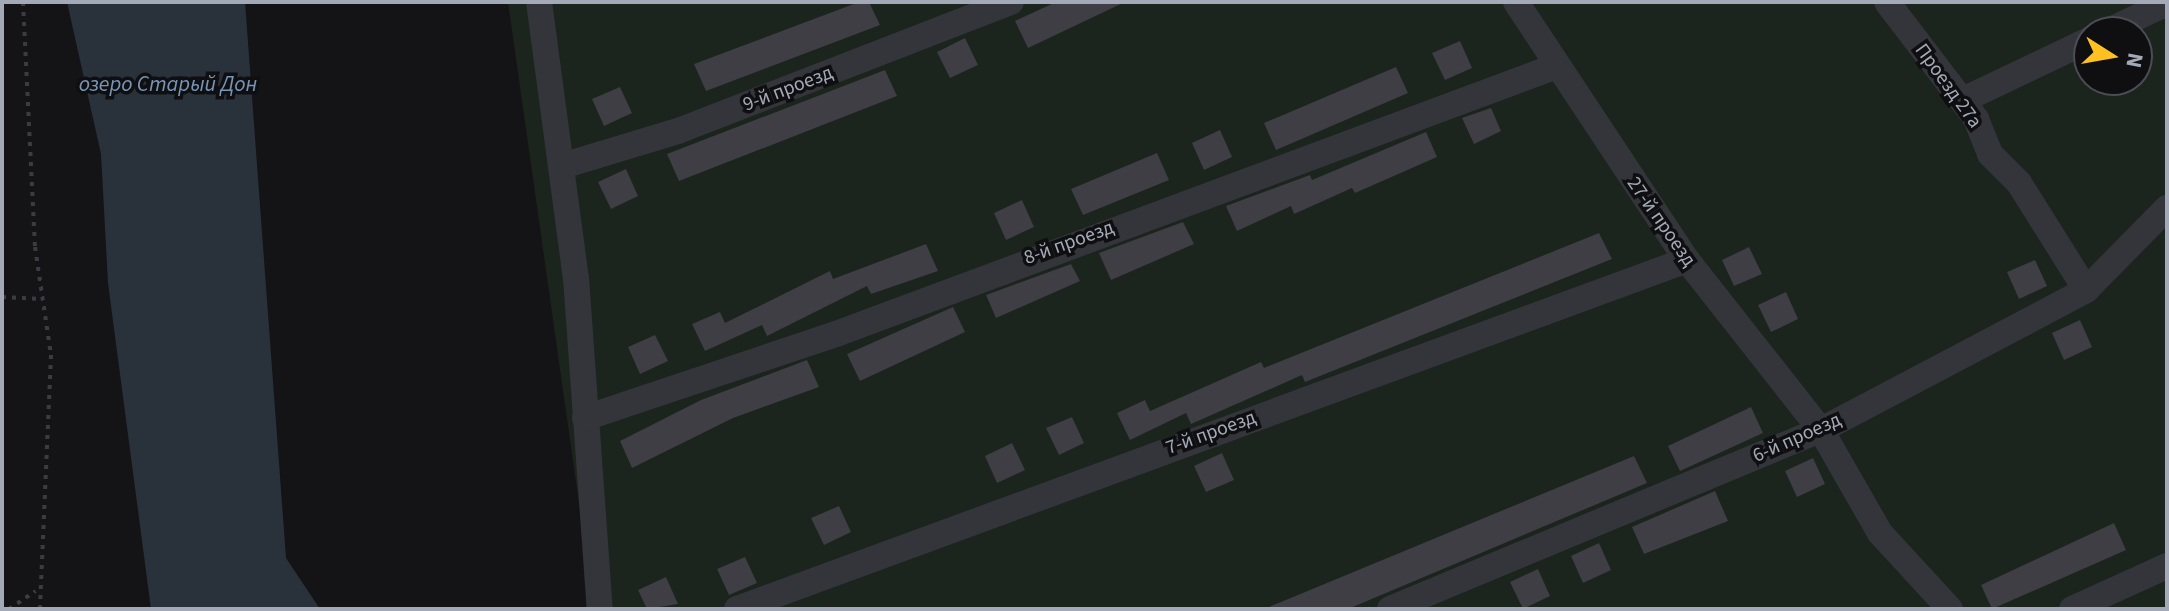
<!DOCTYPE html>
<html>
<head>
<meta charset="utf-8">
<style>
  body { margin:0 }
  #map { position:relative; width:2169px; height:611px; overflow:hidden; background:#141416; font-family:"Source Sans 3",sans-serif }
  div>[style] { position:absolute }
  .green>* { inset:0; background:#1b241d }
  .water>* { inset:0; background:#29323b }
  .building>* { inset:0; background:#3e3e44 }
  .path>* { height:4px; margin-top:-2px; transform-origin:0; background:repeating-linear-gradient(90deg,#3a3c42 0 4px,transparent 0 10px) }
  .minor>* { height:26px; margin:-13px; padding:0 13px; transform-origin:13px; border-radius:13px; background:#34353b }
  span { translate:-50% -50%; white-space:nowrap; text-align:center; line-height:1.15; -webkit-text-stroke:7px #0f0f11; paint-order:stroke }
  .street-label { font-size:20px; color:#a4a9b8 }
  .water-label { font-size:22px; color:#7796b7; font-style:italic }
  .frame { position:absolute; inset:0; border:4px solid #a4a9b8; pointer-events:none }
  .north { position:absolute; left:2073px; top:16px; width:80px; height:80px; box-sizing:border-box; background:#0f0f11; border:2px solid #4b4d54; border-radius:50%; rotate:101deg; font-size:22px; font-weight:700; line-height:32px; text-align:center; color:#a4a9b8 }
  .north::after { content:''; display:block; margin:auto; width:28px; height:36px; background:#ffc022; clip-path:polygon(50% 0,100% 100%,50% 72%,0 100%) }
</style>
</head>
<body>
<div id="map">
  <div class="green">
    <i style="clip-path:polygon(evenodd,508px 2px,2167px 2px,2167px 609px,594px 609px,508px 2px,2089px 32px,2137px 32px,2137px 80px,2089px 80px,2089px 32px)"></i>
  </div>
  <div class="water">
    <i style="clip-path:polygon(67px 2px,245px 2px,286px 558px,320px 609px,151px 609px,108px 283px,101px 154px)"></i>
  </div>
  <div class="building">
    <i style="clip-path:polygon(859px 2px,869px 2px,880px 25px,706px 91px,694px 64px)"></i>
    <i style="clip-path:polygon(1056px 2px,1125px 2px,1028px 48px,1015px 21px)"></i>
    <i style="clip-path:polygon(965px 38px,978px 65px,950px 78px,937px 52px)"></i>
    <i style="clip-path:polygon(1460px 41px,1472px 68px,1445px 80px,1432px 53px)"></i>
    <i style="clip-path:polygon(1396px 67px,1408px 93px,1276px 150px,1264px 123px)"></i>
    <i style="clip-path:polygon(885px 70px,897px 96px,679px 181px,667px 154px)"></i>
    <i style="clip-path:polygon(620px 87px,632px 113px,604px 126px,592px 99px)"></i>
    <i style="clip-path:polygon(1491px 108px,1501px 131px,1474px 144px,1462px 118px)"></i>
    <i style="clip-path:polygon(1220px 130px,1232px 157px,1204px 170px,1192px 143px)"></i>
    <i style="clip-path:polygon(1426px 132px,1437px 157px,1355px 193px,1352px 188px,1294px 214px,1291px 206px,1237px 231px,1226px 206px,1310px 175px,1312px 180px)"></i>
    <i style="clip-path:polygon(1157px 153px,1169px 180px,1083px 215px,1071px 189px)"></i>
    <i style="clip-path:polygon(626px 169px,638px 196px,611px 209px,598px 182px)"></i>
    <i style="clip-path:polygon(1022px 200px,1034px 227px,1006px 240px,994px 213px)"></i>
    <i style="clip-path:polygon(1183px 222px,1194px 244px,1111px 280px,1099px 253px)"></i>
    <i style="clip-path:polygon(1599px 233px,1612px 259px,1305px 382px,1302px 375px,1191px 424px,1186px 413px,1130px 440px,1117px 413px,1145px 400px,1150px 411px,1261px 362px,1264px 368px)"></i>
    <i style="clip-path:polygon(926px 244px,938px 271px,871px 294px,867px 286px,767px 336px,762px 325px,705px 351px,692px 324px,720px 312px,725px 323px,830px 271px,833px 279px)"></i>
    <i style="clip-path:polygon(1749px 247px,1762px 274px,1734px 286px,1722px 260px)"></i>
    <i style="clip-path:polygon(2035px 260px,2047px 286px,2019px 299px,2007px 272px)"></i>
    <i style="clip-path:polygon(1071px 264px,1080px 281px,996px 318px,986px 295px)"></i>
    <i style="clip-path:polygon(1786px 292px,1798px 319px,1771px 332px,1758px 305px)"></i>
    <i style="clip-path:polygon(953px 307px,965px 332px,860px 381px,847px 354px)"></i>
    <i style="clip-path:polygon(2080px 320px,2092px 347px,2064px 360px,2052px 333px)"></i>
    <i style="clip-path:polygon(655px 335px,668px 361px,640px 374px,628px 347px)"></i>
    <i style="clip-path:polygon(807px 360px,819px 387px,733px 418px,632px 468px,620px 441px,701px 400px)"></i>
    <i style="clip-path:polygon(1751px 407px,1763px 433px,1680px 471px,1668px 446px)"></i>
    <i style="clip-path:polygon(1072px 417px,1084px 443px,1059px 455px,1046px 428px)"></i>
    <i style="clip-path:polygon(1012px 443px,1025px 470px,997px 483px,985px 456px)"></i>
    <i style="clip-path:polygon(1222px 453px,1234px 480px,1206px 492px,1194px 466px)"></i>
    <i style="clip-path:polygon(1634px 456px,1647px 483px,1348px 609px,1264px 609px)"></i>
    <i style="clip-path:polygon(1813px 458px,1825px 484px,1797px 497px,1785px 471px)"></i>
    <i style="clip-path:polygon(1715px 491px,1728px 521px,1644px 554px,1632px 527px)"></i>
    <i style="clip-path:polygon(839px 506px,851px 532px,824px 545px,811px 518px)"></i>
    <i style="clip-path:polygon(2114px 523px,2126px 550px,1992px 609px,1981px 585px)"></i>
    <i style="clip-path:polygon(1599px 543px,1611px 570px,1583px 583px,1571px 556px)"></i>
    <i style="clip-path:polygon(745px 557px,757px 583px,729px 595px,717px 569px)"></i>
    <i style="clip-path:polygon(1538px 569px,1550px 596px,1523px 609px,1510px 582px)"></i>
    <i style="clip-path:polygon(666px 577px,678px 604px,647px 609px,638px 590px)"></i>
  </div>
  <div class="path">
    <i style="left:23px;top:2px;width:245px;rotate:87.2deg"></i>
    <i style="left:35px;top:247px;width:109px;rotate:81.6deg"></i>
    <i style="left:51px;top:355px;width:254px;rotate:92.5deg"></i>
    <i style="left:2px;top:297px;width:41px;rotate:2.8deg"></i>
    <i style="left:9px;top:609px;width:32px;rotate:-34deg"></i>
  </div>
  <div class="minor">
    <i style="left:539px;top:2px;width:278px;rotate:82.4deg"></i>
    <i style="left:576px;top:278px;width:332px;rotate:85.9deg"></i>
    <i style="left:1516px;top:2px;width:310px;rotate:56.5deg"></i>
    <i style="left:1687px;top:260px;width:216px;rotate:51.8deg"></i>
    <i style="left:1821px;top:430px;width:119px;rotate:60.2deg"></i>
    <i style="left:1880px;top:533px;width:103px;rotate:47.4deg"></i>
    <i style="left:1887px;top:2px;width:147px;rotate:52.7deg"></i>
    <i style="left:1976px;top:119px;width:38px;rotate:68deg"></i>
    <i style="left:1990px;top:154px;width:41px;rotate:45deg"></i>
    <i style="left:2019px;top:183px;width:126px;rotate:57.9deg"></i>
    <i style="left:2106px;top:32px;width:68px;rotate:-25.4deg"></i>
    <i style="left:1963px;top:100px;width:140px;rotate:-25.5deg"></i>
    <i style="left:562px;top:166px;width:121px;rotate:-16.8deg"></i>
    <i style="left:678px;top:131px;width:357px;rotate:-21.2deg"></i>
    <i style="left:585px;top:418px;width:265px;rotate:-18.5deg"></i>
    <i style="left:836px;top:334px;width:766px;rotate:-20.4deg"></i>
    <i style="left:737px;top:609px;width:1012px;rotate:-20.17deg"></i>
    <i style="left:1390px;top:609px;width:467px;rotate:-22.6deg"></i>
    <i style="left:1821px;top:430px;width:300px;rotate:-27.8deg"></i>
    <i style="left:2086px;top:290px;width:115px;rotate:-45.4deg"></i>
    <i style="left:2072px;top:609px;width:104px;rotate:-24.4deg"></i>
  </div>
  <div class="street-label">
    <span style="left:1948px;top:86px;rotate:54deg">Проезд 27а</span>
    <span style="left:788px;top:89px;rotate:-21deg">9-й проезд</span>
    <span style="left:1661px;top:222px;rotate:55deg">27-й проезд</span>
    <span style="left:1069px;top:243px;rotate:-20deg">8-й проезд</span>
    <span style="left:1211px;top:433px;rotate:-20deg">7-й проезд</span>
    <span style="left:1797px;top:438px;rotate:-24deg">6-й проезд</span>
  </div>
  <div class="water-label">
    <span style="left:168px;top:85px">озеро Старый Дон</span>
  </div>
  <div class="frame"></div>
  <div class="north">N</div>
</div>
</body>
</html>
